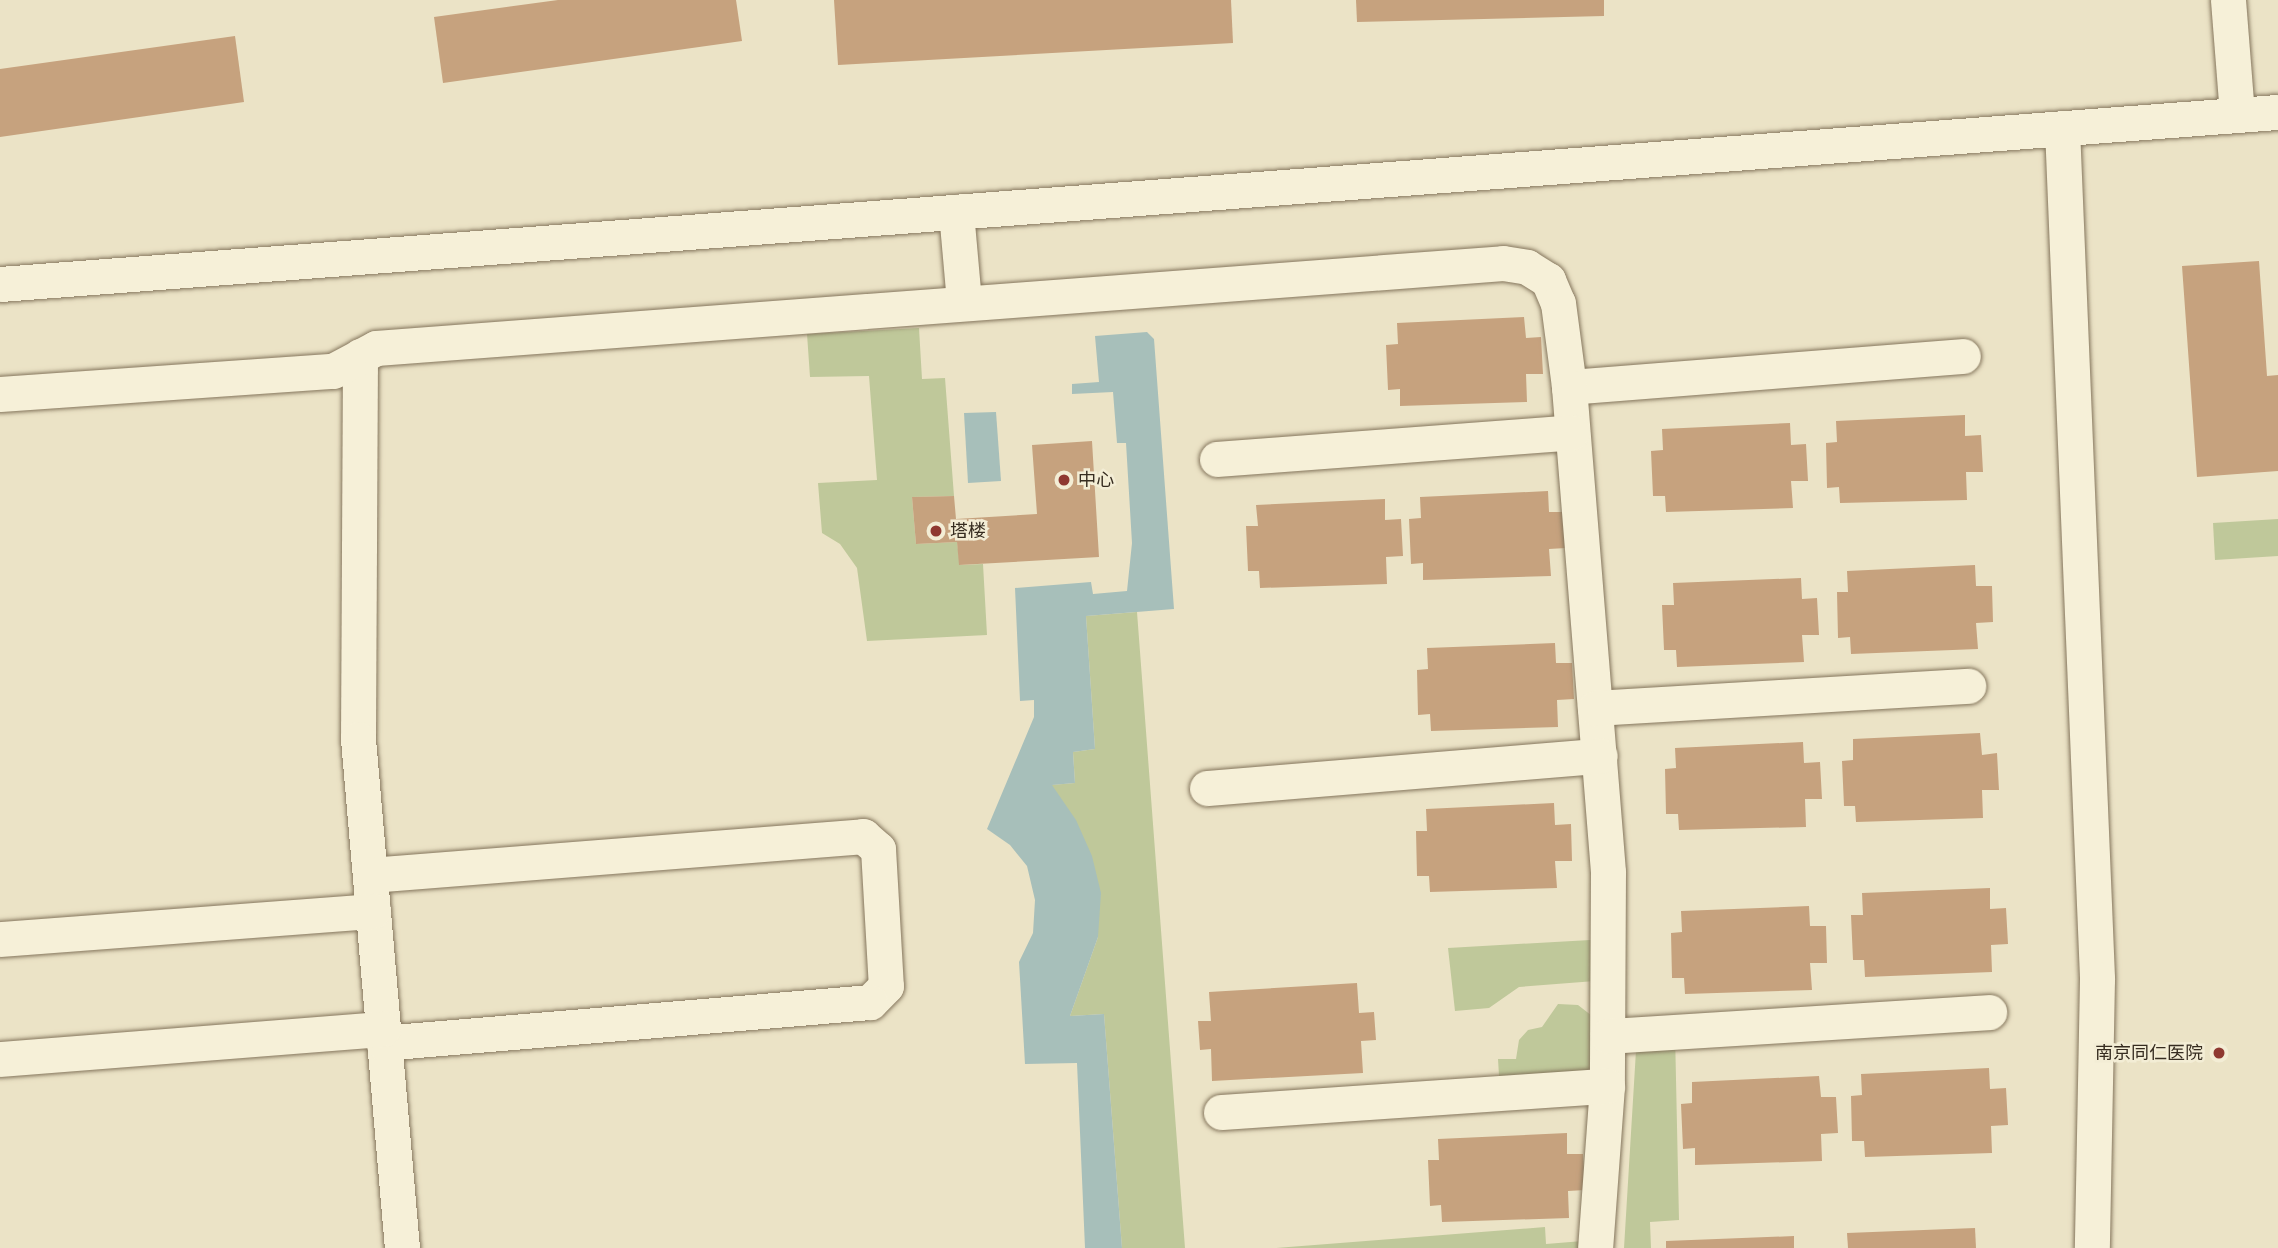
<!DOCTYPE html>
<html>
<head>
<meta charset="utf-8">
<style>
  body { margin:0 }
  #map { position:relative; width:2278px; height:1248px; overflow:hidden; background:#ebe3c6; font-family:"Times New Roman","Noto Sans SC",serif }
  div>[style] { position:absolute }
  .green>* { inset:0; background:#bfc89a }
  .water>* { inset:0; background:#a7bfba }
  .building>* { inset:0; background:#c6a27e }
  .roads { filter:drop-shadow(0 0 2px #85765d) drop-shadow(0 0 2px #85765d) }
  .minor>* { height:35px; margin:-17.5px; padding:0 17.5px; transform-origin:17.5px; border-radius:17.5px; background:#f6f0d8 }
  .dots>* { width:19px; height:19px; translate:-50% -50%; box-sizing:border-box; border:4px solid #f3edd5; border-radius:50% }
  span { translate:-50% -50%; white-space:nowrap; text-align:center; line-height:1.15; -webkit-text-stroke:5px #f3edd5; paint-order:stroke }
  .poi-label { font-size:18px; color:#362c20 }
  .left { translate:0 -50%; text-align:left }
  .right { translate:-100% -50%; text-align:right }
</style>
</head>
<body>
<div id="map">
  <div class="green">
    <i style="clip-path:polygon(919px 328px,922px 379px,945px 378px,954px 496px,912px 497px,916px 544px,957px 542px,960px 565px,983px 564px,987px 635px,867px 641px,857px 568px,840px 544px,822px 533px,818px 483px,877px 480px,869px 376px,810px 377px,807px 334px)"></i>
    <i style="clip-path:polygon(2278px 519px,2278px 556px,2215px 560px,2213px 523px)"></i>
    <i style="clip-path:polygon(1137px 612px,1185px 1248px,1122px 1248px,1104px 1014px,1070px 1016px,1098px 937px,1051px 785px,1075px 783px,1073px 752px,1095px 749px,1086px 616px)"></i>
    <i style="clip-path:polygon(1608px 939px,1608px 980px,1519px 987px,1489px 1008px,1455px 1011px,1448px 948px)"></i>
    <i style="clip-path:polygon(1558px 1004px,1578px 1005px,1596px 1019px,1598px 1068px,1500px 1093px,1498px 1059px,1516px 1059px,1519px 1040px,1528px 1030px,1542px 1027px)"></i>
    <i style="clip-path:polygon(1675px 1032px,1679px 1220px,1650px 1222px,1651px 1248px,1624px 1248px,1637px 1034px)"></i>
    <i style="clip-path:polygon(1545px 1227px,1546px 1244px,1595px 1240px,1595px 1248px,1276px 1248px)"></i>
  </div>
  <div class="water">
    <i style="clip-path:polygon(1147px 332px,1154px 339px,1174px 609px,1086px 616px,1095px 749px,1073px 752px,1075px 783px,1052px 785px,1076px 820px,1092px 856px,1101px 893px,1098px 937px,1070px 1016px,1104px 1014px,1122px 1248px,1085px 1248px,1077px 1063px,1025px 1064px,1019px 962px,1033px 933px,1035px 900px,1027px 866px,1010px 845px,987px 829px,1034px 717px,1034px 700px,1020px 701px,1015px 588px,1091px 582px,1093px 594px,1127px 591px,1132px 543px,1126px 443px,1117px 443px,1113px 392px,1072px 394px,1072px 384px,1099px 382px,1095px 336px)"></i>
    <i style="clip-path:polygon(996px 412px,1001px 481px,968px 483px,964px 413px)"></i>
  </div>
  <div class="building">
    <i style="clip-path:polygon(558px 0,736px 0,742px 41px,443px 83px,434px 17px)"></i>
    <i style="clip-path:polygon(834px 0,1231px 0,1233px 43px,838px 65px)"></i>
    <i style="clip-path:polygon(1356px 0,1604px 0,1604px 16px,1357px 22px)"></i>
    <i style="clip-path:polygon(235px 36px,244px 102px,0 137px,0 69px)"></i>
    <i style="clip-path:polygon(2259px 261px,2267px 376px,2278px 375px,2278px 471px,2197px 477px,2182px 266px)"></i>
    <i style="clip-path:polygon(1524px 317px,1526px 338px,1541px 337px,1543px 374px,1526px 374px,1527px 402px,1400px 406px,1400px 389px,1388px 390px,1386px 345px,1398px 344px,1397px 323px)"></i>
    <i style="clip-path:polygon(1965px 415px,1965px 436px,1981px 435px,1983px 472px,1966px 472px,1967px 500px,1840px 503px,1839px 487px,1827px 488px,1826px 443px,1837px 442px,1836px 421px)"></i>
    <i style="clip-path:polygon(1790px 423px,1791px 445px,1806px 444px,1808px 481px,1791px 481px,1793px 508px,1666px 512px,1665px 496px,1653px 496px,1651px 451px,1663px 450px,1662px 429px)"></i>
    <i style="clip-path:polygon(1092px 441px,1099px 557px,959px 565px,957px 542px,916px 544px,912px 497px,954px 496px,956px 519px,1037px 514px,1032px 445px)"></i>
    <i style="clip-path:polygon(1548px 491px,1549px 512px,1564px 512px,1566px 548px,1549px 549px,1551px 576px,1423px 580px,1423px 563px,1411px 564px,1409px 519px,1421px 518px,1420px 497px)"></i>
    <i style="clip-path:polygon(1385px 499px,1385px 520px,1401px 519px,1403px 556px,1386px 557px,1387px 584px,1260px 588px,1259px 571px,1248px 571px,1246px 526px,1258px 526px,1256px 505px)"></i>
    <i style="clip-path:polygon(1975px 565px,1976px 586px,1992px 586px,1993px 622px,1976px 623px,1978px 649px,1851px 654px,1850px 637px,1838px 638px,1837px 592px,1848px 592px,1847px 571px)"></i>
    <i style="clip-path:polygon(1801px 578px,1802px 599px,1817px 598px,1819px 635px,1802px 635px,1804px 662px,1677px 667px,1676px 650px,1664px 650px,1662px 605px,1674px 605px,1673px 583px)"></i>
    <i style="clip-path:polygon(1555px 643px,1556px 663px,1572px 663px,1574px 699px,1557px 700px,1558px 727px,1431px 731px,1430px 714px,1418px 715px,1417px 670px,1428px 669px,1427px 648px)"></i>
    <i style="clip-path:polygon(1980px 733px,1982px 755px,1997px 753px,1999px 790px,1982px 790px,1983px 818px,1856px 822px,1855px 806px,1844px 806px,1842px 761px,1853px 760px,1853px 739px)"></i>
    <i style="clip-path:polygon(1803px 742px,1804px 763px,1820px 762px,1822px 799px,1805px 799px,1806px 827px,1679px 830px,1678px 814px,1666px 814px,1665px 769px,1676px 768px,1675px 748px)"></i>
    <i style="clip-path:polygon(1554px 803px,1555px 825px,1571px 824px,1572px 861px,1555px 861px,1557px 888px,1430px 892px,1429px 876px,1417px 876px,1416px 831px,1427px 831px,1426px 809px)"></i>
    <i style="clip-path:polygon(1990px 888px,1990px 909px,2006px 908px,2008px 944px,1991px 945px,1992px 972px,1865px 977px,1864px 960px,1853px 960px,1851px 915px,1863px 915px,1862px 893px)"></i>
    <i style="clip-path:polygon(1809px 906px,1810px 926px,1826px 926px,1827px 963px,1810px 963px,1812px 990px,1685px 994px,1684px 978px,1672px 978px,1671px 933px,1682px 932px,1681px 911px)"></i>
    <i style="clip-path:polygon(1357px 983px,1359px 1013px,1374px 1012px,1376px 1040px,1361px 1041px,1363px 1073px,1212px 1081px,1211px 1049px,1200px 1050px,1198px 1021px,1211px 1021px,1209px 992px)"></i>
    <i style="clip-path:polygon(1989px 1068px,1990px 1089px,2006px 1088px,2008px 1125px,1991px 1126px,1992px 1153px,1865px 1157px,1864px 1141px,1852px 1141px,1851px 1096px,1862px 1095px,1861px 1074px)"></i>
    <i style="clip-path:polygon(1819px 1076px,1821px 1097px,1836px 1097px,1838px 1133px,1821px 1134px,1822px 1161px,1695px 1165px,1695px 1148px,1683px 1149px,1681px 1104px,1692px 1103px,1692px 1082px)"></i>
    <i style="clip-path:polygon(1567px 1133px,1567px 1154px,1583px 1154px,1585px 1190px,1568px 1191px,1569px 1218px,1442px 1222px,1441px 1205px,1430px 1206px,1428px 1160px,1439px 1160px,1438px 1139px)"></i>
    <i style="clip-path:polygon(1975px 1228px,1976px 1248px,1848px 1248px,1847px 1233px)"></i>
    <i style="clip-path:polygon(1794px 1236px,1794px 1248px,1666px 1248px,1666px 1241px)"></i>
  </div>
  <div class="roads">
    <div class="minor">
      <i style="left:2228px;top:0;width:115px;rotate:85.5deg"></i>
      <i style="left:2062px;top:128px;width:852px;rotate:87.64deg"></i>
      <i style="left:2097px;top:979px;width:269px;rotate:91.1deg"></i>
      <i style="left:956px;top:212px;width:90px;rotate:84.9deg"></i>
      <i style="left:0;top:284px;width:2284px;rotate:-4.32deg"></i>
      <i style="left:360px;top:356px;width:383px;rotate:90.3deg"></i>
      <i style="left:358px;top:739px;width:511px;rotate:85.06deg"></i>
      <i style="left:1569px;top:387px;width:395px;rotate:-4.5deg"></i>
      <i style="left:0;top:394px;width:334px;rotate:-4deg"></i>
      <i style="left:333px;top:371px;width:49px;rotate:-28.1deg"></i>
      <i style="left:376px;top:348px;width:1130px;rotate:-4.31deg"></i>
      <i style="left:1503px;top:263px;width:24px;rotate:9deg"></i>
      <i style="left:1527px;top:267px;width:25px;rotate:32deg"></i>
      <i style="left:1548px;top:280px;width:25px;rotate:67deg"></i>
      <i style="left:1558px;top:303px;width:85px;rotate:82.5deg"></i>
      <i style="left:1569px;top:387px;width:487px;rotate:85.4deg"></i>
      <i style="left:1608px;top:872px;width:214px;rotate:90.3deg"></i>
      <i style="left:1607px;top:1086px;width:162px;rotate:94.2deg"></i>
      <i style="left:1217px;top:459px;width:356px;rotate:-4.3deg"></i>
      <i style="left:1595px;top:708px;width:374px;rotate:-3.4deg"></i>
      <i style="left:1207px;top:788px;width:394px;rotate:-4.7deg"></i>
      <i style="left:370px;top:875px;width:495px;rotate:-4.5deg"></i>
      <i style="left:863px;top:836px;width:20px;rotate:41deg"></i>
      <i style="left:878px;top:849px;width:137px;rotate:86.7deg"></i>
      <i style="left:886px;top:986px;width:23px;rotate:135deg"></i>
      <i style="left:870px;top:1002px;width:488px;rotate:175.2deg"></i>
      <i style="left:0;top:939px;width:374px;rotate:-4.3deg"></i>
      <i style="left:1608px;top:1036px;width:382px;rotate:-3.6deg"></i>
      <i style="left:0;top:1059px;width:384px;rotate:-4.5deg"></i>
      <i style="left:1221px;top:1112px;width:387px;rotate:-3.9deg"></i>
    </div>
  </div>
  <div class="dots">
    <i style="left:1064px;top:480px;background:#8f3931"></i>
    <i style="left:936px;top:531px;background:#8f3931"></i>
    <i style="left:2219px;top:1053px;background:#8f3931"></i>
  </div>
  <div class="poi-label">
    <span class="left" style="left:1078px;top:480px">中心</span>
    <span class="left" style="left:950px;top:531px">塔楼</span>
    <span class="right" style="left:2203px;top:1053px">南京同仁医院</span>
  </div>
</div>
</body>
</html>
